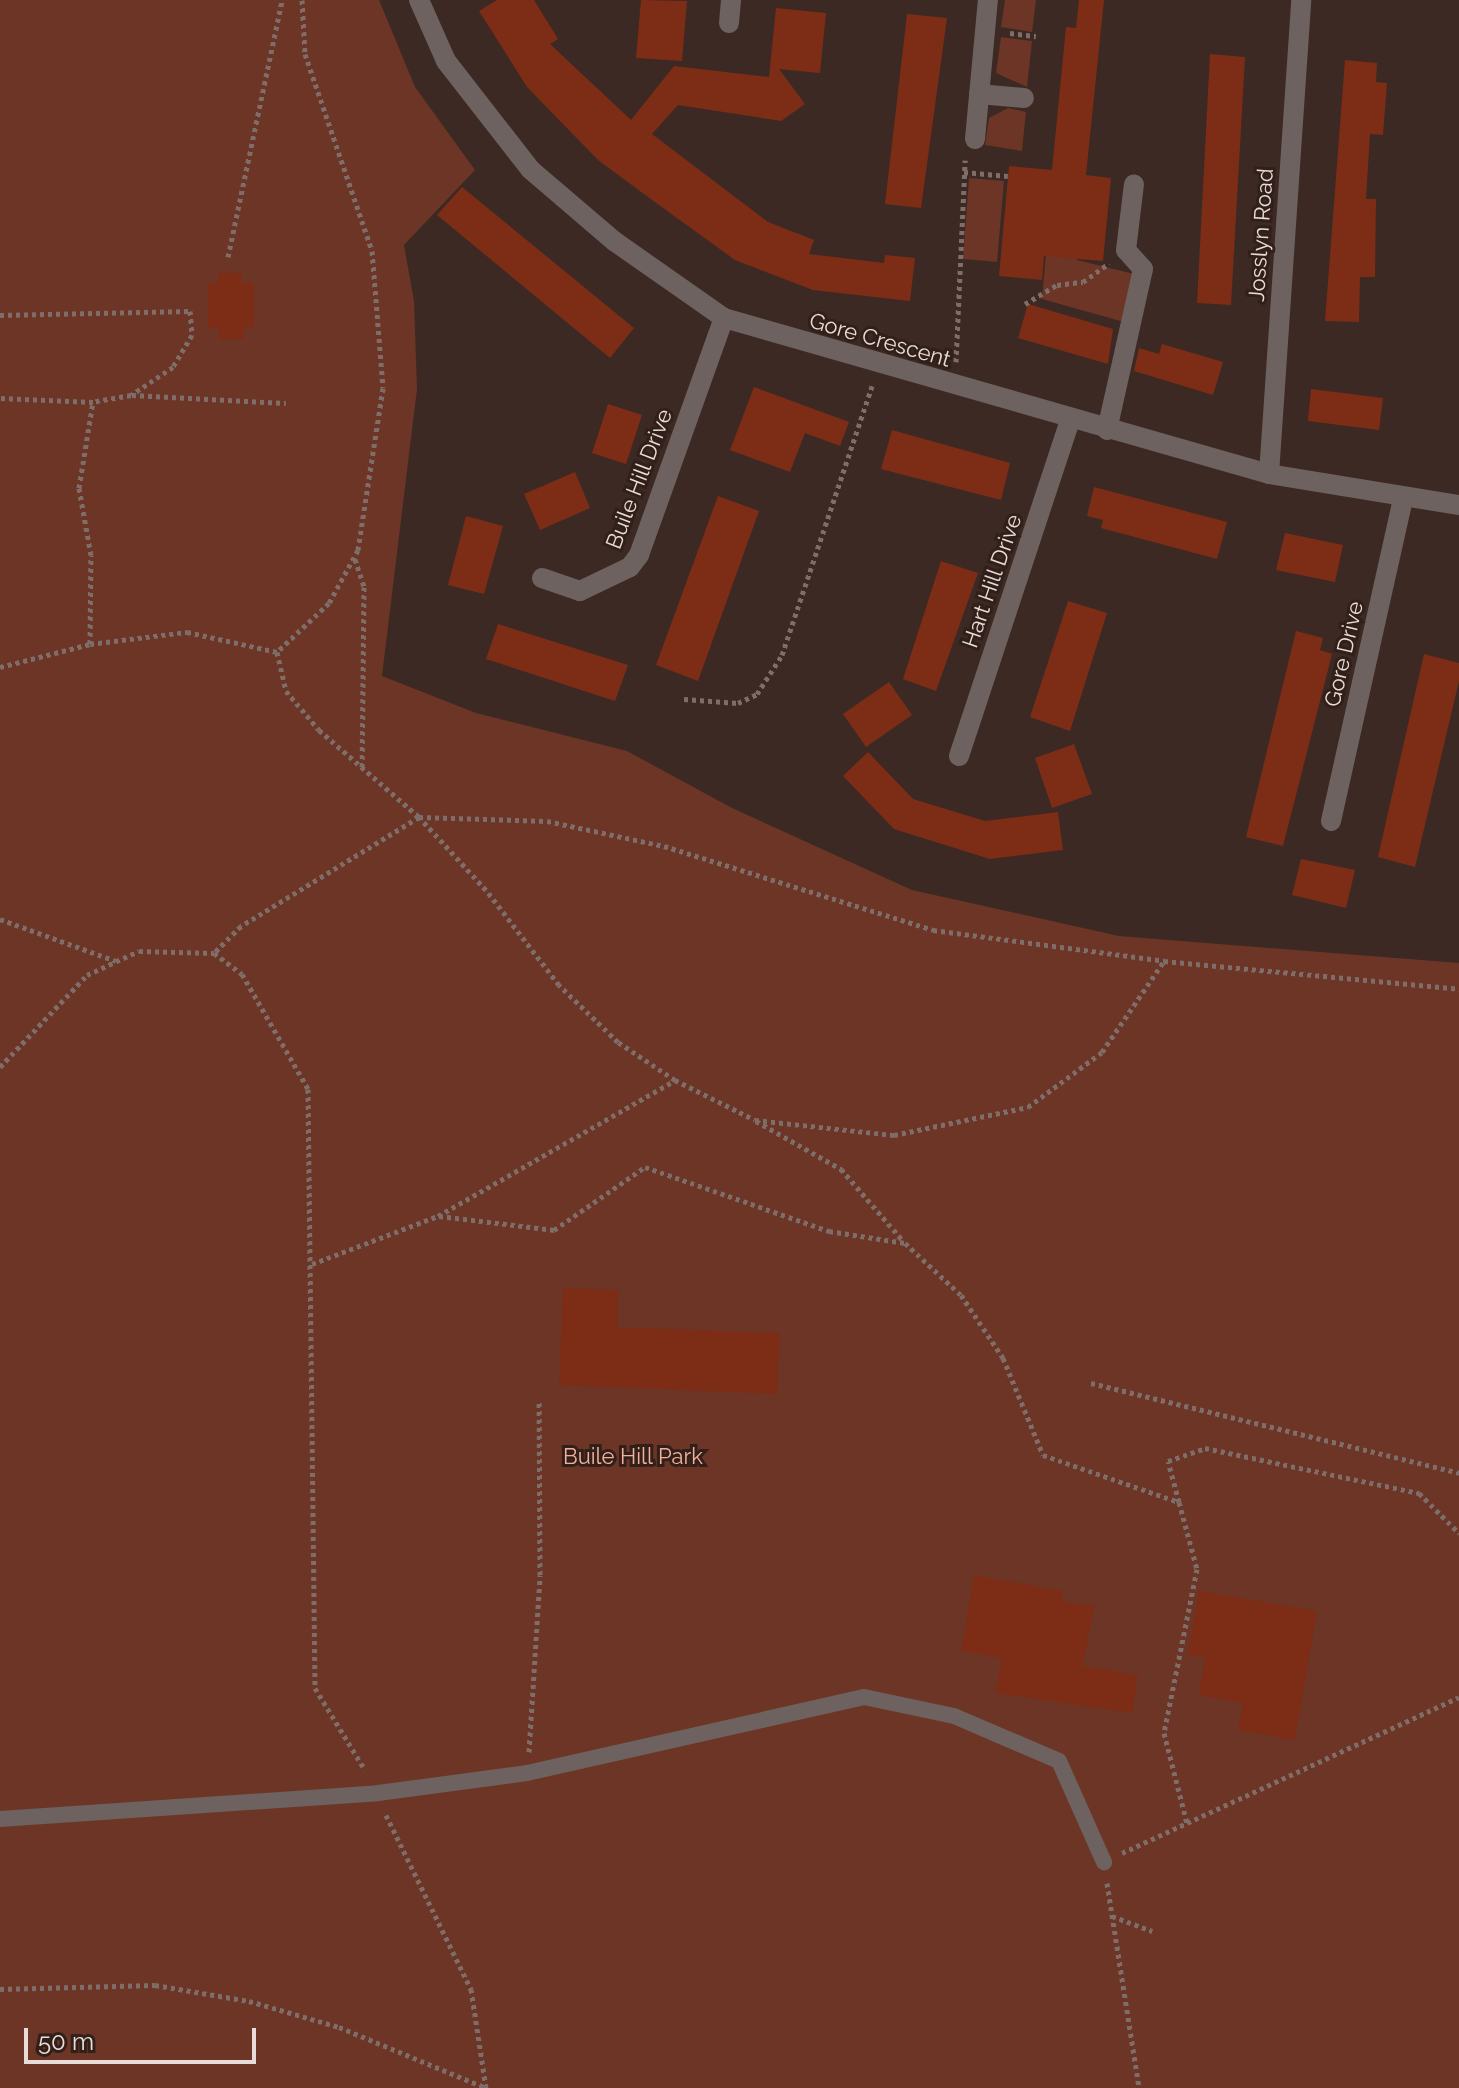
<!DOCTYPE html>
<html>
<head>
<meta charset="utf-8">
<style>
  body { margin:0 }
  #map { position:relative; width:1459px; height:2088px; overflow:hidden; background:#3c2923; font-family:Raleway,sans-serif }
  div>[style] { position:absolute }
  .green>* { inset:0; background:#6c3525 }
  .building>* { inset:0; background:#7d2d16 }
  .path>* { height:5px; margin-top:-2.5px; transform-origin:0; background:repeating-linear-gradient(90deg,#7e6d68 0 4px,transparent 0 8px) }
  .service>* { height:16px; margin:-8px; padding:0 8px; transform-origin:8px; border-radius:8px; background:#6d625f }
  .minor>* { height:20px; margin:-10px; padding:0 10px; transform-origin:10px; border-radius:10px; background:#6d625f }
  span { translate:-50% -50%; white-space:nowrap; text-align:center; line-height:1.15; -webkit-text-stroke:6px #311f19; paint-order:stroke }
  .street-label { font-size:22px; color:#e9dcd8 }
  .park-label { font-size:22px; color:#f4ae9a }
  .scale { position:absolute; left:24px; top:2028px; width:232px; height:36px; box-sizing:border-box; border:4px solid #e9dcd8; border-top:0; padding-left:10px; font-size:24px; line-height:28px; white-space:nowrap; color:#e9dcd8; -webkit-text-stroke:6px #311f19; paint-order:stroke }
</style>
</head>
<body>
<div id="map">
  <div class="green">
    <i style="clip-path:polygon(0 0,379px 0,415px 87px,475px 170px,404px 245px,414px 301px,417px 389px,382px 676px,476px 713px,627px 751px,732px 808px,912px 890px,1119px 936px,1459px 963px,1459px 2088px,0 2088px)"></i>
    <i style="clip-path:polygon(1005px 0,1036px 0,1032px 32px,1001px 27px)"></i>
    <i style="clip-path:polygon(1001px 37px,1032px 41px,1027px 87px,996px 73px)"></i>
    <i style="clip-path:polygon(1008px 108px,1026px 112px,1022px 151px,985px 145px,989px 118px)"></i>
    <i style="clip-path:polygon(1053px 172px,1086px 175px,1077px 260px,1138px 275px,1131px 324px,1042px 299px)"></i>
    <i style="clip-path:polygon(969px 178px,1004px 181px,997px 262px,963px 259px)"></i>
  </div>
  <div class="building">
    <i style="clip-path:polygon(497px 0,534px 0,558px 39px,550px 44px,631px 120px,674px 66px,769px 77px,776px 8px,826px 13px,820px 73px,779px 69px,805px 104px,781px 121px,678px 105px,652px 134px,768px 222px,814px 240px,809px 254px,884px 263px,885px 255px,915px 258px,910px 301px,813px 290px,735px 260px,648px 197px,598px 160px,527px 87px,479px 11px)"></i>
    <i style="clip-path:polygon(641px 0,687px 1px,682px 61px,636px 58px)"></i>
    <i style="clip-path:polygon(1079px 0,1104px 0,1086px 175px,1111px 178px,1103px 261px,1044px 256px,1042px 280px,999px 276px,1009px 166px,1052px 170px,1066px 27px,1076px 28px)"></i>
    <i style="clip-path:polygon(907px 14px,947px 18px,921px 208px,885px 204px)"></i>
    <i style="clip-path:polygon(1210px 54px,1245px 57px,1231px 305px,1197px 303px)"></i>
    <i style="clip-path:polygon(1345px 60px,1377px 63px,1376px 82px,1387px 83px,1383px 135px,1370px 134px,1366px 199px,1376px 199px,1375px 277px,1360px 277px,1359px 322px,1325px 321px)"></i>
    <i style="clip-path:polygon(462px 187px,634px 328px,610px 358px,437px 215px)"></i>
    <i style="clip-path:polygon(218px 273px,241px 273px,242px 283px,254px 283px,254px 327px,244px 327px,244px 339px,219px 339px,219px 328px,208px 328px,208px 283px,218px 283px)"></i>
    <i style="clip-path:polygon(1028px 304px,1113px 329px,1108px 364px,1018px 338px)"></i>
    <i style="clip-path:polygon(1162px 344px,1223px 362px,1213px 395px,1134px 371px,1139px 348px,1159px 354px)"></i>
    <i style="clip-path:polygon(754px 387px,849px 422px,840px 446px,805px 433px,790px 472px,730px 450px)"></i>
    <i style="clip-path:polygon(1311px 389px,1383px 398px,1379px 430px,1308px 421px)"></i>
    <i style="clip-path:polygon(608px 404px,642px 415px,626px 464px,592px 453px)"></i>
    <i style="clip-path:polygon(892px 430px,1010px 463px,1001px 500px,881px 469px)"></i>
    <i style="clip-path:polygon(575px 472px,590px 508px,540px 530px,524px 494px)"></i>
    <i style="clip-path:polygon(1094px 487px,1227px 522px,1217px 559px,1101px 528px,1103px 520px,1087px 516px)"></i>
    <i style="clip-path:polygon(718px 496px,759px 511px,698px 681px,656px 665px)"></i>
    <i style="clip-path:polygon(466px 516px,503px 526px,484px 594px,448px 585px)"></i>
    <i style="clip-path:polygon(1285px 533px,1343px 545px,1335px 582px,1276px 570px)"></i>
    <i style="clip-path:polygon(941px 561px,978px 573px,936px 691px,903px 679px)"></i>
    <i style="clip-path:polygon(1068px 601px,1107px 613px,1070px 731px,1030px 717px)"></i>
    <i style="clip-path:polygon(498px 624px,628px 665px,615px 701px,486px 659px)"></i>
    <i style="clip-path:polygon(1296px 631px,1323px 638px,1320px 650px,1332px 654px,1283px 846px,1246px 837px)"></i>
    <i style="clip-path:polygon(1424px 654px,1459px 663px,1459px 681px,1415px 867px,1378px 857px)"></i>
    <i style="clip-path:polygon(889px 682px,912px 715px,866px 747px,843px 714px)"></i>
    <i style="clip-path:polygon(1074px 744px,1092px 794px,1052px 808px,1035px 758px)"></i>
    <i style="clip-path:polygon(868px 752px,913px 799px,985px 821px,1058px 812px,1063px 850px,990px 859px,894px 829px,843px 776px)"></i>
    <i style="clip-path:polygon(1301px 859px,1355px 870px,1346px 908px,1292px 895px)"></i>
    <i style="clip-path:polygon(563px 1288px,619px 1290px,617px 1327px,780px 1333px,777px 1394px,559px 1385px)"></i>
    <i style="clip-path:polygon(974px 1575px,1063px 1591px,1062px 1601px,1094px 1606px,1083px 1666px,1138px 1675px,1132px 1713px,995px 1693px,1002px 1658px,961px 1651px)"></i>
    <i style="clip-path:polygon(1199px 1591px,1317px 1611px,1295px 1740px,1238px 1730px,1243px 1703px,1199px 1695px,1205px 1658px,1188px 1655px)"></i>
  </div>
  <div class="path">
    <i style="left:302px;top:0;width:54px;rotate:86.8deg"></i>
    <i style="left:305px;top:54px;width:208px;rotate:71.2deg"></i>
    <i style="left:372px;top:251px;width:137px;rotate:85.4deg"></i>
    <i style="left:383px;top:388px;width:164px;rotate:98.8deg"></i>
    <i style="left:358px;top:550px;width:60px;rotate:118.7deg"></i>
    <i style="left:329px;top:603px;width:71px;rotate:136.7deg"></i>
    <i style="left:277px;top:652px;width:40px;rotate:77deg"></i>
    <i style="left:286px;top:691px;width:51px;rotate:49.8deg"></i>
    <i style="left:319px;top:730px;width:133px;rotate:41deg"></i>
    <i style="left:419px;top:817px;width:128px;rotate:1.8deg"></i>
    <i style="left:547px;top:821px;width:120px;rotate:12.1deg"></i>
    <i style="left:664px;top:846px;width:282px;rotate:17.3deg"></i>
    <i style="left:933px;top:930px;width:233px;rotate:7.6deg"></i>
    <i style="left:1164px;top:961px;width:296px;rotate:5.4deg"></i>
    <i style="left:1010px;top:33px;width:26px;rotate:7deg"></i>
    <i style="left:964px;top:172px;width:44px;rotate:5.2deg"></i>
    <i style="left:228px;top:257px;width:263px;rotate:-78.1deg"></i>
    <i style="left:1025px;top:304px;width:37px;rotate:-31deg"></i>
    <i style="left:1057px;top:285px;width:26px;rotate:-7deg"></i>
    <i style="left:1083px;top:282px;width:32px;rotate:-36deg"></i>
    <i style="left:0;top:315px;width:190px;rotate:-1.2deg"></i>
    <i style="left:190px;top:311px;width:24px;rotate:85deg"></i>
    <i style="left:192px;top:335px;width:37px;rotate:121deg"></i>
    <i style="left:173px;top:367px;width:50px;rotate:146.3deg"></i>
    <i style="left:131px;top:395px;width:39px;rotate:170deg"></i>
    <i style="left:93px;top:402px;width:93px;rotate:-177.5deg"></i>
    <i style="left:956px;top:362px;width:202px;rotate:-87.4deg"></i>
    <i style="left:132px;top:395px;width:154px;rotate:3deg"></i>
    <i style="left:355px;top:559px;width:29px;rotate:72deg"></i>
    <i style="left:364px;top:587px;width:180px;rotate:90.6deg"></i>
    <i style="left:90px;top:644px;width:89px;rotate:-89.4deg"></i>
    <i style="left:91px;top:555px;width:68px;rotate:-100.2deg"></i>
    <i style="left:79px;top:488px;width:87px;rotate:-80.8deg"></i>
    <i style="left:0;top:667px;width:93px;rotate:-14.3deg"></i>
    <i style="left:90px;top:644px;width:98px;rotate:-7.1deg"></i>
    <i style="left:187px;top:632px;width:92px;rotate:12.5deg"></i>
    <i style="left:684px;top:699px;width:54px;rotate:4.2deg"></i>
    <i style="left:738px;top:703px;width:21px;rotate:-25deg"></i>
    <i style="left:757px;top:694px;width:46px;rotate:-57.3deg"></i>
    <i style="left:782px;top:655px;width:284px;rotate:-71.5deg"></i>
    <i style="left:0;top:919px;width:123px;rotate:19.9deg"></i>
    <i style="left:0;top:1067px;width:127px;rotate:-46.6deg"></i>
    <i style="left:87px;top:975px;width:57px;rotate:-24.8deg"></i>
    <i style="left:139px;top:951px;width:75px;rotate:1.5deg"></i>
    <i style="left:675px;top:1080px;width:89px;rotate:26.6deg"></i>
    <i style="left:755px;top:1120px;width:140px;rotate:6.2deg"></i>
    <i style="left:894px;top:1135px;width:137px;rotate:-11.8deg"></i>
    <i style="left:1028px;top:1107px;width:92px;rotate:-36.6deg"></i>
    <i style="left:1102px;top:1052px;width:110px;rotate:-55.7deg"></i>
    <i style="left:756px;top:1121px;width:98px;rotate:29.5deg"></i>
    <i style="left:841px;top:1169px;width:96px;rotate:49.2deg"></i>
    <i style="left:439px;top:1216px;width:116px;rotate:6.9deg"></i>
    <i style="left:554px;top:1230px;width:111px;rotate:-34.7deg"></i>
    <i style="left:645px;top:1167px;width:195px;rotate:19.2deg"></i>
    <i style="left:829px;top:1231px;width:77px;rotate:9deg"></i>
    <i style="left:905px;top:1243px;width:76px;rotate:42.9deg"></i>
    <i style="left:961px;top:1295px;width:76px;rotate:56.3deg"></i>
    <i style="left:1003px;top:1358px;width:105px;rotate:67.6deg"></i>
    <i style="left:1043px;top:1455px;width:144px;rotate:19.1deg"></i>
    <i style="left:1179px;top:1502px;width:69px;rotate:75deg"></i>
    <i style="left:1197px;top:1569px;width:167px;rotate:101.4deg"></i>
    <i style="left:1164px;top:1733px;width:93px;rotate:75.7deg"></i>
    <i style="left:312px;top:1264px;width:135px;rotate:-20.9deg"></i>
    <i style="left:438px;top:1216px;width:273px;rotate:-29.8deg"></i>
    <i style="left:675px;top:1080px;width:69px;rotate:-146.3deg"></i>
    <i style="left:618px;top:1042px;width:82px;rotate:-136deg"></i>
    <i style="left:559px;top:985px;width:120px;rotate:-127.5deg"></i>
    <i style="left:486px;top:890px;width:99px;rotate:-132.5deg"></i>
    <i style="left:419px;top:817px;width:209px;rotate:148.5deg"></i>
    <i style="left:241px;top:926px;width:38px;rotate:135deg"></i>
    <i style="left:214px;top:953px;width:35px;rotate:37deg"></i>
    <i style="left:242px;top:974px;width:133px;rotate:60.1deg"></i>
    <i style="left:308px;top:1089px;width:599px;rotate:89.33deg"></i>
    <i style="left:315px;top:1688px;width:96px;rotate:58.6deg"></i>
    <i style="left:1091px;top:1383px;width:379px;rotate:13.7deg"></i>
    <i style="left:1179px;top:1502px;width:42px;rotate:-105deg"></i>
    <i style="left:1168px;top:1461px;width:39px;rotate:-19deg"></i>
    <i style="left:1205px;top:1448px;width:219px;rotate:11.9deg"></i>
    <i style="left:1419px;top:1493px;width:57px;rotate:45deg"></i>
    <i style="left:529px;top:1752px;width:177px;rotate:-86.4deg"></i>
    <i style="left:540px;top:1575px;width:175px;rotate:-90.3deg"></i>
    <i style="left:386px;top:1815px;width:194px;rotate:64deg"></i>
    <i style="left:471px;top:1989px;width:100px;rotate:81.4deg"></i>
    <i style="left:1122px;top:1853px;width:371px;rotate:-24.8deg"></i>
    <i style="left:1107px;top:1883px;width:207px;rotate:81.1deg"></i>
    <i style="left:1112px;top:1916px;width:43px;rotate:20.6deg"></i>
    <i style="left:0;top:1989px;width:155px;rotate:-1.5deg"></i>
    <i style="left:155px;top:1985px;width:95px;rotate:9.7deg"></i>
    <i style="left:249px;top:2001px;width:94px;rotate:16.1deg"></i>
    <i style="left:339px;top:2027px;width:159px;rotate:22.5deg"></i>
  </div>
  <div class="service">
    <i style="left:0;top:1819px;width:379px;rotate:-3.9deg"></i>
    <i style="left:378px;top:1793px;width:150px;rotate:-7.6deg"></i>
    <i style="left:527px;top:1773px;width:345px;rotate:-12.7deg"></i>
    <i style="left:864px;top:1697px;width:92px;rotate:11.9deg"></i>
    <i style="left:954px;top:1716px;width:114px;rotate:23.2deg"></i>
    <i style="left:1059px;top:1761px;width:111px;rotate:66deg"></i>
  </div>
  <div class="minor">
    <i style="left:419px;top:0;width:67px;rotate:66.1deg"></i>
    <i style="left:446px;top:61px;width:138px;rotate:52.1deg"></i>
    <i style="left:531px;top:170px;width:109px;rotate:40.5deg"></i>
    <i style="left:614px;top:241px;width:134px;rotate:35deg"></i>
    <i style="left:724px;top:318px;width:567px;rotate:15.97deg"></i>
    <i style="left:1269px;top:474px;width:193px;rotate:9.3deg"></i>
    <i style="left:729px;top:23px;width:23px;rotate:-85deg"></i>
    <i style="left:979px;top:94px;width:45px;rotate:5.1deg"></i>
    <i style="left:975px;top:139px;width:140px;rotate:-84.7deg"></i>
    <i style="left:1107px;top:430px;width:165px;rotate:-77.4deg"></i>
    <i style="left:1143px;top:269px;width:25px;rotate:-132deg"></i>
    <i style="left:1126px;top:250px;width:66px;rotate:-83.1deg"></i>
    <i style="left:1269px;top:474px;width:475px;rotate:-86.1deg"></i>
    <i style="left:542px;top:578px;width:40px;rotate:18.9deg"></i>
    <i style="left:580px;top:591px;width:55px;rotate:-25.6deg"></i>
    <i style="left:630px;top:567px;width:15px;rotate:-53deg"></i>
    <i style="left:639px;top:555px;width:252px;rotate:-70.3deg"></i>
    <i style="left:959px;top:756px;width:353px;rotate:-71.7deg"></i>
    <i style="left:1331px;top:821px;width:331px;rotate:-77.4deg"></i>
  </div>
  <div class="street-label">
    <span style="left:1261px;top:235px;rotate:-86deg">Josslyn Road</span>
    <span style="left:880px;top:340px;rotate:16deg">Gore Crescent</span>
    <span style="left:639px;top:479px;rotate:-69deg">Buile Hill Drive</span>
    <span style="left:992px;top:581px;rotate:-71deg">Hart Hill Drive</span>
    <span style="left:1344px;top:654px;rotate:-77deg">Gore Drive</span>
  </div>
  <div class="park-label">
    <span style="left:633px;top:1457px">Buile Hill Park</span>
  </div>
  <div class="scale">50 m</div>
</div>
</body>
</html>
